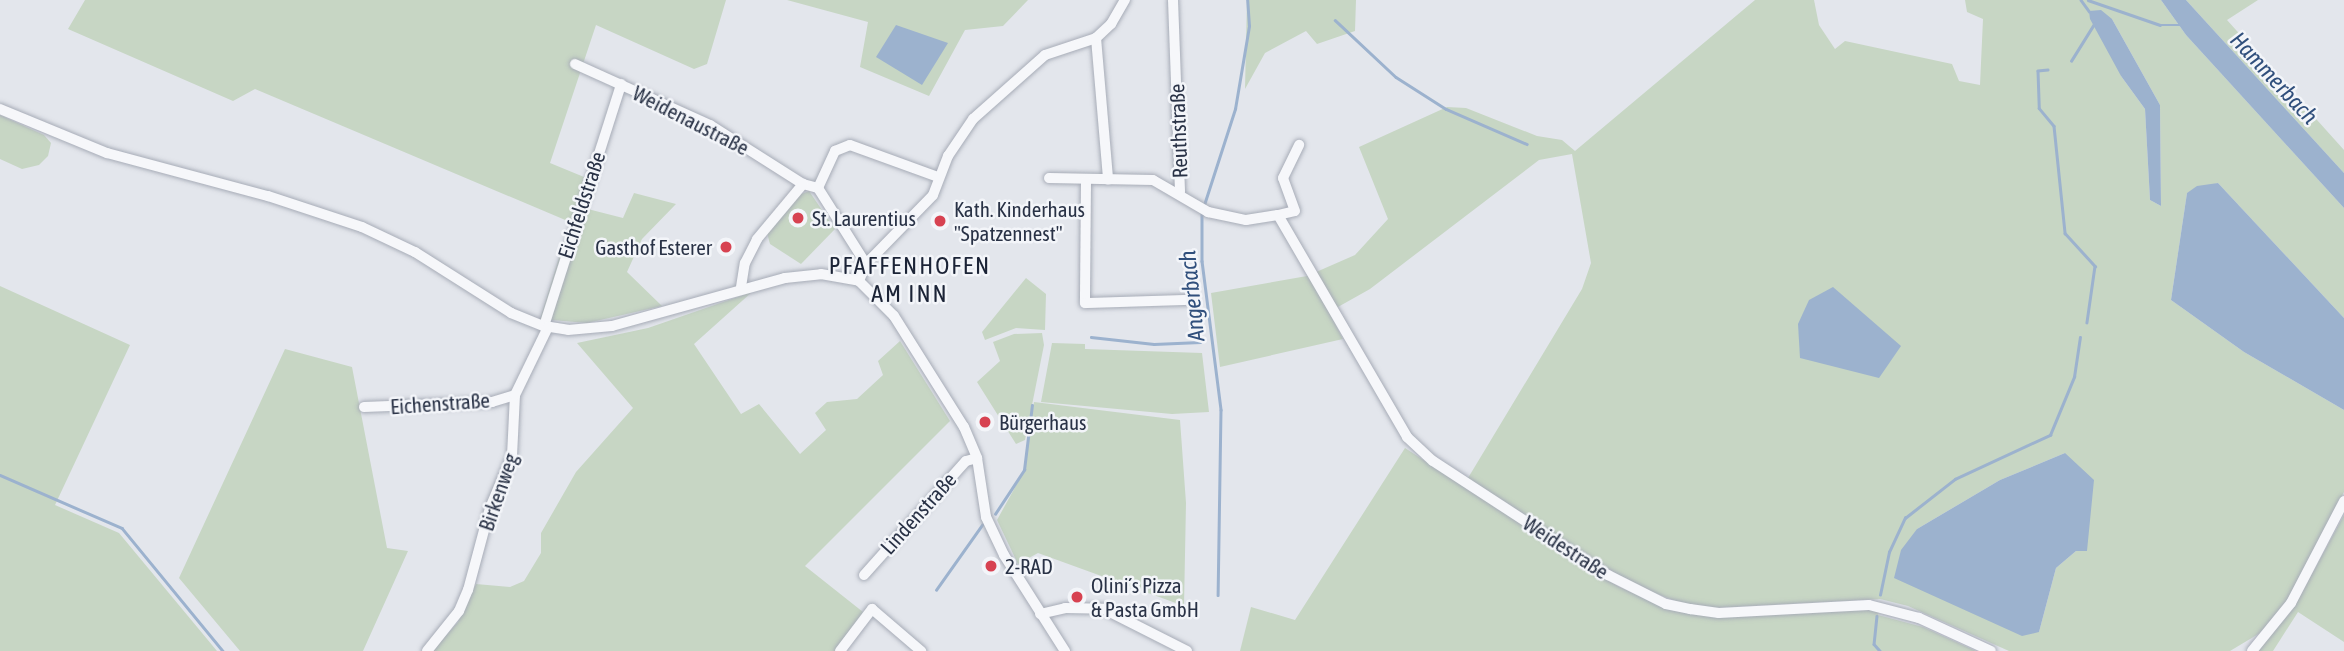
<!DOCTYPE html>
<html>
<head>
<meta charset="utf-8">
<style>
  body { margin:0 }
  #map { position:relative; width:2344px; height:651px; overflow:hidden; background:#e3e6ec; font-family:"Asap Condensed",sans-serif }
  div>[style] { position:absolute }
  .green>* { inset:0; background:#c7d6c4 }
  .water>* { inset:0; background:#9cb2ce }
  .stream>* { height:2.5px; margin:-1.25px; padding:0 1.25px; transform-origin:1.25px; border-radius:1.25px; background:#9cb2ce }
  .roads { filter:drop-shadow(0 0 2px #a7acb7) drop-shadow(0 0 2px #a7acb7) }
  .minor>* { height:10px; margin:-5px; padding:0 5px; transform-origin:5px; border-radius:5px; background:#f6f7fa }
  .dots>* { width:19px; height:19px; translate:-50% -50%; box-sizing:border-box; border:4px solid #f3f5f9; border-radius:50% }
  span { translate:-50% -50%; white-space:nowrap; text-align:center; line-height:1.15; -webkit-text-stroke:5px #f3f5f9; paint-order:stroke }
  .street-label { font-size:21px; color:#293246 }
  .poi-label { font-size:21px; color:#293246 }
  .left { translate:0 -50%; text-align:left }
  .right { translate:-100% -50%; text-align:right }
  .water-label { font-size:23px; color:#304f7c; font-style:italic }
  .quarter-label { font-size:24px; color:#1b2336; letter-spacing:2px }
</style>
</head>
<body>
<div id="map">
  <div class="green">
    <i style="clip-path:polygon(85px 0,726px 0,707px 64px,694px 69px,596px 25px,550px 163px,584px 177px,576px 206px,623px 218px,634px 193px,676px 204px,642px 239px,627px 272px,662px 306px,587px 323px,540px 319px,570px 222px,255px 89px,233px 101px,68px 29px)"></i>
    <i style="clip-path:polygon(787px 0,1028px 0,1003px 26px,965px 30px,929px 96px,860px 67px,868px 22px)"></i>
    <i style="clip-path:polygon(1247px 0,1356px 0,1355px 31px,1317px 44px,1306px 31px,1265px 53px,1245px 89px)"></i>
    <i style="clip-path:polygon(evenodd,1755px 0,1814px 0,1819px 25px,1835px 49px,1845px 41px,1952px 64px,1959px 81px,1980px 85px,1983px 19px,1967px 12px,1965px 0,2161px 0,2186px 35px,2344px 208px,2344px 318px,2218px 183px,2187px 193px,2171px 300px,2244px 352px,2344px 410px,2344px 492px,2286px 602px,2260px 633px,2230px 651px,2009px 651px,1908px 606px,1880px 599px,1713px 608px,1686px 605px,1634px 585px,1468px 478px,1582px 289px,1591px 263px,1572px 154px,1539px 160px,1370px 289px,1329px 312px,1343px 339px,1220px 367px,1211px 293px,1307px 276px,1355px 255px,1388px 219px,1359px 147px,1447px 107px,1466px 108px,1537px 136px,1562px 140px,1575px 151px,1755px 0,2112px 19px,2160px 105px,2161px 206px,2150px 200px,2145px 109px,2121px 76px,2112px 19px,1755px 0,2065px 453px,2076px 551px,2056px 568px,2039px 632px,1917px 529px,2000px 480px,2065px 453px)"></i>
    <i style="clip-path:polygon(2186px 0,2258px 0,2227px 20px,2344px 150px,2344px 173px)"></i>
    <i style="clip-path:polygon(0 115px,44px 135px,51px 143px,48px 156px,39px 165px,22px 169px,0 159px)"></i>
    <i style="clip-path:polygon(809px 191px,835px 229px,801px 264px,770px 244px,766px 229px,794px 197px)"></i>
    <i style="clip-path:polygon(1026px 278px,1046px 294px,1045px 330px,1016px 328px,985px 340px,982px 332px)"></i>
    <i style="clip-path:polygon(0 286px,130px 345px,55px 505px,119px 533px,217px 651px,0 651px)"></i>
    <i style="clip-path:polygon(752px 292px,694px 344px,741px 414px,759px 404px,800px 454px,826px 430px,815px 413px,827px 402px,857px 399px,883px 375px,878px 361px,900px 341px,950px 421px,805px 566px,863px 612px,835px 651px,432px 651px,458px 622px,476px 584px,510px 587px,524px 581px,541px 553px,541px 533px,576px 472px,633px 408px,577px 343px,648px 328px)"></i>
    <i style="clip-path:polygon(1042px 333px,1044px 345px,1025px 440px,1016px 444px,977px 382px,1000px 361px,993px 342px,1014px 334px)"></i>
    <i style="clip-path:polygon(1052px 343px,1085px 344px,1085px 349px,1202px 353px,1209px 412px,1172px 414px,1041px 402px)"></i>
    <i style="clip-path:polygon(285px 349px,352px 367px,387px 548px,408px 551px,363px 651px,240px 651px,179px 578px)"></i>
    <i style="clip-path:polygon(1034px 402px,1180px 420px,1186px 503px,1184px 606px,1038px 553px,1018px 564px,997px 520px,1024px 471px)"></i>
    <i style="clip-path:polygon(1405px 448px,1619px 587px,1675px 611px,1880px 609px,1878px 615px,1923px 627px,1976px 651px,1240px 651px,1251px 607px,1295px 620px)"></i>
    <i style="clip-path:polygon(2344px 515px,2344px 642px,2298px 612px,2273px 651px,2258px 651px,2293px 609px)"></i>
  </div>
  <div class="water">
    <i style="clip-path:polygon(2161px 0,2186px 0,2344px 173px,2344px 208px,2186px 35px)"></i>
    <i style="clip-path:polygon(2101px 10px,2112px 19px,2160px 105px,2161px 206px,2150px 200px,2145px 109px,2121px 76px,2090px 19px,2089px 11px)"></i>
    <i style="clip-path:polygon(896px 25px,948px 43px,922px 85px,876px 57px)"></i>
    <i style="clip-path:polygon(2218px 183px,2344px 318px,2344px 410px,2244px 352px,2171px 300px,2187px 193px,2197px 186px)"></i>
    <i style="clip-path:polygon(1833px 287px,1901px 346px,1879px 378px,1800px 358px,1798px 324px,1809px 300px)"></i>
    <i style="clip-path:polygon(2065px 453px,2094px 480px,2087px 551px,2076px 551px,2056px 568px,2039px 632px,2022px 636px,1894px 578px,1901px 550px,1917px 529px,2000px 480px)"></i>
  </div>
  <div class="stream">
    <i style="left:2081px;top:0;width:14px;rotate:54deg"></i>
    <i style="left:2088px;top:0;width:76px;rotate:19.1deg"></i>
    <i style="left:2160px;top:25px;width:20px"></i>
    <i style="left:1335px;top:20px;width:83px;rotate:43.1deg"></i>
    <i style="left:1396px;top:77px;width:59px;rotate:32.6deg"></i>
    <i style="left:1446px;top:109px;width:88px;rotate:23.4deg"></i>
    <i style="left:2071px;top:61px;width:44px;rotate:-58.1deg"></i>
    <i style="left:2048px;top:70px;width:10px;rotate:174deg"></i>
    <i style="left:2038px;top:71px;width:37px;rotate:88deg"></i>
    <i style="left:2039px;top:108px;width:23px;rotate:50deg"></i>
    <i style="left:2054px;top:126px;width:108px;rotate:84.1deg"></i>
    <i style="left:2065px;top:233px;width:45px;rotate:47.7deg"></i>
    <i style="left:2095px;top:266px;width:57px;rotate:98.1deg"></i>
    <i style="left:1204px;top:205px;width:101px;rotate:-72.1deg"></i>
    <i style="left:1235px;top:109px;width:84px;rotate:-80.4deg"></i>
    <i style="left:1249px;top:26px;width:26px;rotate:-94deg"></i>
    <i style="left:1202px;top:211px;width:50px;rotate:90deg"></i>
    <i style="left:1202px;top:261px;width:150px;rotate:82.7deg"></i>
    <i style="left:1221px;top:410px;width:185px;rotate:90.9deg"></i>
    <i style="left:1091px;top:337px;width:63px;rotate:6.3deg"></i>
    <i style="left:1154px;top:344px;width:46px;rotate:-2.5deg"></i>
    <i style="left:0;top:475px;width:133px;rotate:23.5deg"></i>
    <i style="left:122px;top:528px;width:159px;rotate:50.6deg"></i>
    <i style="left:995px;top:514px;width:53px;rotate:-56.6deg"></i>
    <i style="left:1024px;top:470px;width:65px;rotate:-83deg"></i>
    <i style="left:936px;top:590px;width:80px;rotate:-54.7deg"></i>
    <i style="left:1880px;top:595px;width:44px;rotate:-78.2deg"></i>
    <i style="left:1889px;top:552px;width:38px;rotate:-65deg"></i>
    <i style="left:1905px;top:518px;width:63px;rotate:-38deg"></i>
    <i style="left:1955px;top:479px;width:105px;rotate:-24.9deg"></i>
    <i style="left:2050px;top:435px;width:63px;rotate:-67.5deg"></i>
    <i style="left:2074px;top:377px;width:40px;rotate:-81.5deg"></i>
    <i style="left:1877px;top:616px;width:28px;rotate:96deg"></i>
    <i style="left:1874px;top:644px;width:9px;rotate:49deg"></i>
  </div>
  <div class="roads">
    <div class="minor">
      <i style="left:1173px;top:0;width:192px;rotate:87.9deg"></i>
      <i style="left:1096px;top:38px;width:142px;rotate:85.1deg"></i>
      <i style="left:575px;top:64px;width:148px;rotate:24.3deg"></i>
      <i style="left:710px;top:125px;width:110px;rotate:32.4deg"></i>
      <i style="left:803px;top:184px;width:16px;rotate:15deg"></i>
      <i style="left:818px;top:188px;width:90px;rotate:57.7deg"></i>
      <i style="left:0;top:109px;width:116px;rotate:22.4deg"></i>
      <i style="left:107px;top:153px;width:167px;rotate:15deg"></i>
      <i style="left:268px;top:196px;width:99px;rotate:18.3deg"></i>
      <i style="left:362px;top:227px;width:59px;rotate:25.3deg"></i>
      <i style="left:415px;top:252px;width:114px;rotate:32.4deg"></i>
      <i style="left:511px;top:313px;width:35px;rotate:22deg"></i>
      <i style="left:544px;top:326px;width:24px;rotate:9deg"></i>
      <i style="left:568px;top:330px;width:44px;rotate:-5.2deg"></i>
      <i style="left:612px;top:326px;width:180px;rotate:-15.5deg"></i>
      <i style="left:785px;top:278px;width:36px;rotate:-6deg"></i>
      <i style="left:821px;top:274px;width:39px;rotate:10deg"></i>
      <i style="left:859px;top:281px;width:49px;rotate:45deg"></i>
      <i style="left:894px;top:316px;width:131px;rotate:57.8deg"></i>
      <i style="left:964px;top:427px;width:34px;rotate:67deg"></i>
      <i style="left:977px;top:458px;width:60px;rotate:81.3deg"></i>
      <i style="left:986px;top:517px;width:42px;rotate:64.7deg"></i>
      <i style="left:1004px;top:555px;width:114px;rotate:57.6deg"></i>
      <i style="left:1049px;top:178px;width:104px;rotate:1.1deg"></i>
      <i style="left:1153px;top:180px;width:64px;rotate:30.2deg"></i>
      <i style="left:1208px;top:212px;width:39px;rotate:12deg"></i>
      <i style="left:1246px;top:220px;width:32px;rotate:-9deg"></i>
      <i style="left:1278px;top:215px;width:17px;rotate:-13deg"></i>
      <i style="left:1295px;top:211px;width:35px;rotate:-110deg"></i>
      <i style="left:1283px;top:178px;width:37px;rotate:-64deg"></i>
      <i style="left:1086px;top:181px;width:122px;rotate:90.5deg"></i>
      <i style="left:1085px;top:303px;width:102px;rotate:-1.7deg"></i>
      <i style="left:818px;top:188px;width:41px;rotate:-65.3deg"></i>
      <i style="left:835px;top:151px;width:16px;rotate:-22deg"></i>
      <i style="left:850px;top:145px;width:94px;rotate:20deg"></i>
      <i style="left:1278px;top:215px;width:257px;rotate:59.8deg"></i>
      <i style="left:1407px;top:437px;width:35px;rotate:43deg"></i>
      <i style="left:1433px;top:461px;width:209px;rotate:33.1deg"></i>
      <i style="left:1608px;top:575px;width:65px;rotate:26.6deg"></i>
      <i style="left:1666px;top:604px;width:25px;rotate:12deg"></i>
      <i style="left:1690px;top:609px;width:29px;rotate:8deg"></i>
      <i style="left:1719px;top:613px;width:150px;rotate:-3.1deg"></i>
      <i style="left:1869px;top:605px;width:52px;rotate:14.6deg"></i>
      <i style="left:1919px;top:618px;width:79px;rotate:24.6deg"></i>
      <i style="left:859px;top:281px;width:18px;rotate:-68deg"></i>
      <i style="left:866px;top:264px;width:96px;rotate:-45.8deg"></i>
      <i style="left:933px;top:195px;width:42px;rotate:-69deg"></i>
      <i style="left:948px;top:156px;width:45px;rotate:-56deg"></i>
      <i style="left:973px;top:119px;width:96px;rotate:-41.6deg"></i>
      <i style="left:1045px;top:55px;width:54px;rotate:-18.4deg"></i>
      <i style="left:1096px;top:38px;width:21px;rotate:-43deg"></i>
      <i style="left:1111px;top:24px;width:28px;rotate:-60deg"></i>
      <i style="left:741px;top:287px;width:24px;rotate:-81deg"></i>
      <i style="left:745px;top:263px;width:27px;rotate:-63deg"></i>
      <i style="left:757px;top:239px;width:72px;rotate:-50.1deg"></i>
      <i style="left:544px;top:326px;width:254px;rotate:-72.3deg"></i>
      <i style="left:364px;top:407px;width:128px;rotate:-2.2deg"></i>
      <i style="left:492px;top:402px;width:24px;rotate:-17deg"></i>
      <i style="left:864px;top:575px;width:153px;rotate:-48.2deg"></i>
      <i style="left:966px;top:461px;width:11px;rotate:-15deg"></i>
      <i style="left:1040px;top:614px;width:26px;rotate:-13deg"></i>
      <i style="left:1065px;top:608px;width:39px;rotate:1deg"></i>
      <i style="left:1104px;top:609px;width:93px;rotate:26.8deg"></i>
      <i style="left:427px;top:651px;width:51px;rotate:-51.3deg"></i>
      <i style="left:459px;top:611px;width:23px;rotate:-67deg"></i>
      <i style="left:468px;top:590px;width:85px;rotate:-75deg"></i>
      <i style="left:490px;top:508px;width:56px;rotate:-67.1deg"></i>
      <i style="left:512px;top:456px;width:61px;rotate:-87.2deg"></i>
      <i style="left:515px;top:395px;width:76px;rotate:-64.1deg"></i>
      <i style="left:840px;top:651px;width:53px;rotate:-52.7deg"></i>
      <i style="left:872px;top:609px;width:65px;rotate:40.6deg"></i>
      <i style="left:2252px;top:651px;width:62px;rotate:-50.9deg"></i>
      <i style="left:2291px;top:603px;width:115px;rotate:-62.5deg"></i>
    </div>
  </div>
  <div class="dots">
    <i style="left:798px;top:218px;background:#d74251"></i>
    <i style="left:940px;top:221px;background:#d74251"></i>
    <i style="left:726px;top:247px;background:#d74251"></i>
    <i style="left:985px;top:422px;background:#d74251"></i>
    <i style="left:991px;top:566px;background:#d74251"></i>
    <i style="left:1077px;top:597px;background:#d74251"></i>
  </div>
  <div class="street-label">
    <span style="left:691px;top:120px;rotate:27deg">Weidenaustraße</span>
    <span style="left:1178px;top:131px;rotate:-92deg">Reuthstraße</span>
    <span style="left:581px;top:205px;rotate:-72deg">Eichfeldstraße</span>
    <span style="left:440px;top:403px;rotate:-4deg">Eichenstraße</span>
    <span style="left:498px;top:492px;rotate:-71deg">Birkenweg</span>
    <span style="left:918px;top:513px;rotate:-48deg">Lindenstraße</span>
    <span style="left:1566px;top:547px;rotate:33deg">Weidestraße</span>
  </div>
  <div class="poi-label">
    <span class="left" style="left:954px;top:221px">Kath. Kinderhaus<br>"Spatzennest"</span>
    <span class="left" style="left:812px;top:218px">St. Laurentius</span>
    <span class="right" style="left:712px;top:247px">Gasthof Esterer</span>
    <span class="left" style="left:999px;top:422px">Bürgerhaus</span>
    <span class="left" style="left:1005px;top:566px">2-RAD</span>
    <span class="left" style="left:1091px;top:597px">Olini´s Pizza<br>&amp; Pasta GmbH</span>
  </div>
  <div class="water-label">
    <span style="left:2274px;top:78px;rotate:47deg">Hammerbach</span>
    <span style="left:1192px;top:296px;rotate:-96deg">Angerbach</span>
  </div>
  <div class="quarter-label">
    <span style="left:910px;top:280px">PFAFFENHOFEN<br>AM INN</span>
  </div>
</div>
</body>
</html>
